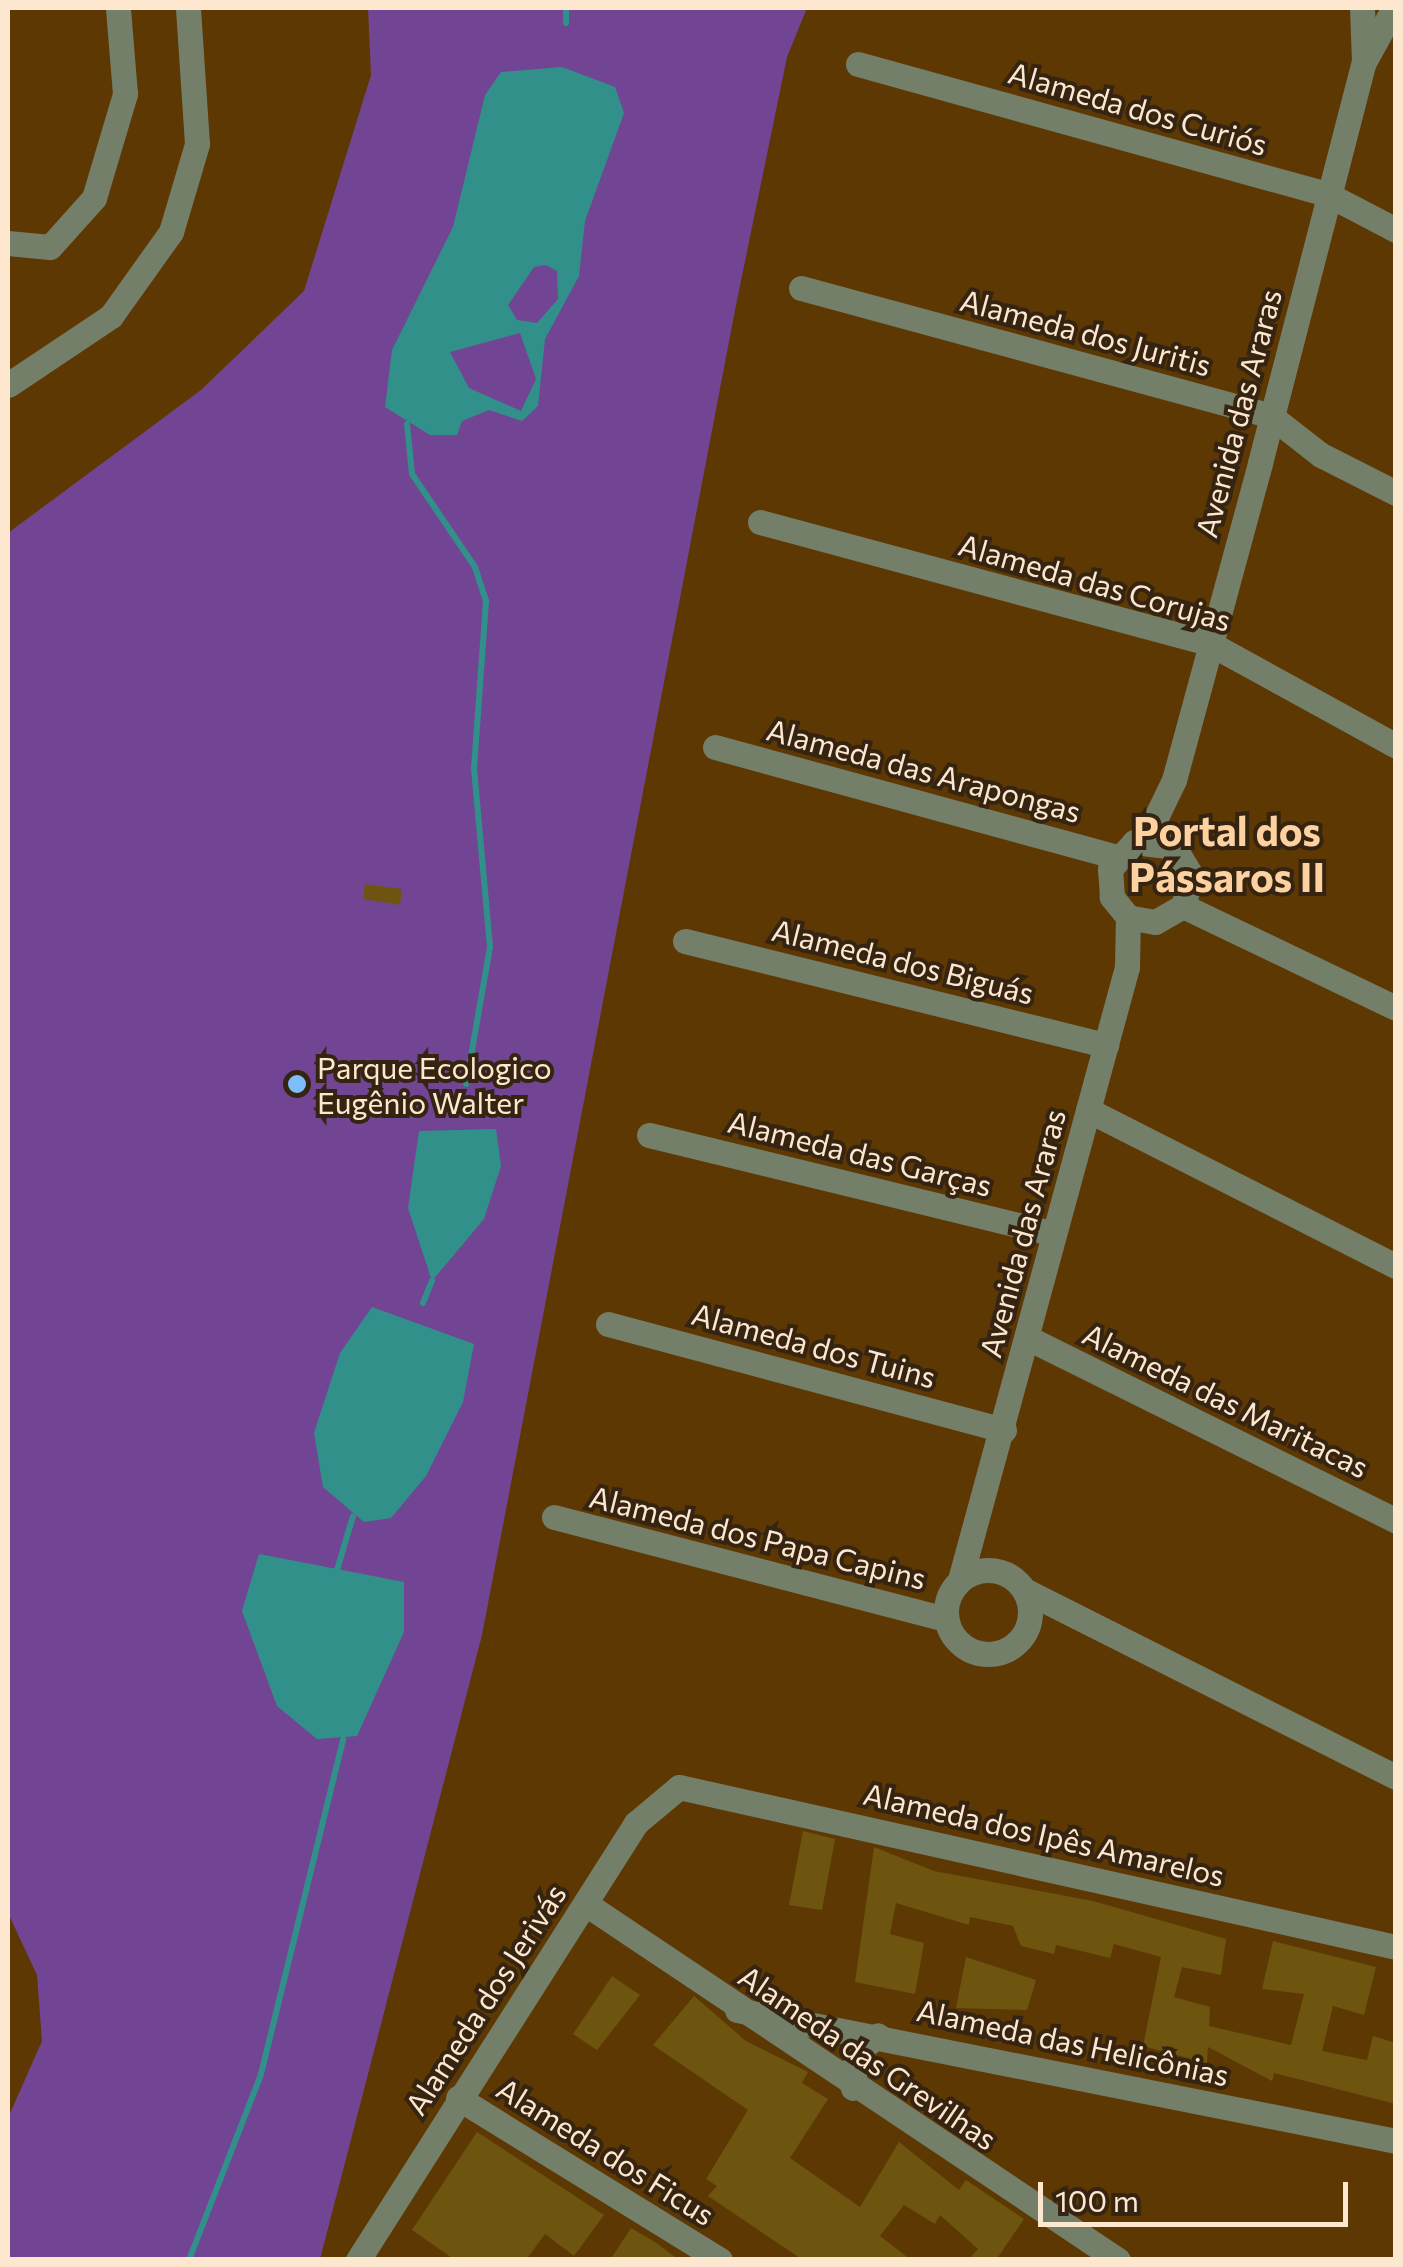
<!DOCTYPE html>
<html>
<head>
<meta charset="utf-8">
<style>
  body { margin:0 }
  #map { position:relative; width:1403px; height:2267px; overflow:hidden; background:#5d3803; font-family:Commissioner,sans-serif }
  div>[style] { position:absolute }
  .green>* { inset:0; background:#724594 }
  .water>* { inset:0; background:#31918a }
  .stream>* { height:6px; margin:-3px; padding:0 3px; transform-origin:3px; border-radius:3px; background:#31918a }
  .building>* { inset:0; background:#6d550f }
  .minor>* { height:25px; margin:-12.5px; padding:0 12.5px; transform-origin:12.5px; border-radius:12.5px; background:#747f69 }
  .minor>.ring { margin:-12.5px; padding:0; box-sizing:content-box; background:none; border:25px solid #747f69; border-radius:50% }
  .dots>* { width:28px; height:28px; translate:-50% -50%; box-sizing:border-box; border:5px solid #352411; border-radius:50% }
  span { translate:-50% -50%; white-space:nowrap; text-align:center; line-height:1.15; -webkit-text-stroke:8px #352411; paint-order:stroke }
  .street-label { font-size:30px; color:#fee7cf }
  .poi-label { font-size:30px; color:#fee7cf }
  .left { translate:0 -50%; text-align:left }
  .district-label { font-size:40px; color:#fdd1a0; font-weight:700 }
  .frame { position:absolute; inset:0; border:10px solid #fee7cf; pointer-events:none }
  .scale { position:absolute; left:1038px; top:2182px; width:310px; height:45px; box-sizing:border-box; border:5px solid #fee7cf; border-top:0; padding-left:12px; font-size:30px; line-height:35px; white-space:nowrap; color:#fee7cf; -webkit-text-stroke:8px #352411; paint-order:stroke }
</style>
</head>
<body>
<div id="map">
  <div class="green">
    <i style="clip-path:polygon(368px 8px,807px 8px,787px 57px,736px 305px,482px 1635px,320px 2259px,8px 2259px,8px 2118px,42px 2041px,37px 1975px,8px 1913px,8px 533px,201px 390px,304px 291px,371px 75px)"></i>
  </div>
  <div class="water">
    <i style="clip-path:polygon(evenodd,562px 67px,615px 87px,624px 113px,585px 221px,579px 276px,545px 339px,538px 406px,522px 421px,489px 410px,462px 421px,457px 435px,430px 435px,385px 407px,392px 350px,453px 227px,485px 95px,501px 72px,562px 67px,546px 265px,557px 271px,558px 299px,537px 323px,517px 320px,508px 305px,534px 267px,546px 265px,562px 67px,520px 333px,536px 379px,521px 411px,469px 388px,450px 352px,520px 333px)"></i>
    <i style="clip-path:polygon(496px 1129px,501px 1166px,484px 1219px,432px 1281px,408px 1208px,419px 1131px)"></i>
    <i style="clip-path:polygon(372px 1307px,474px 1344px,463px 1402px,426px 1476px,391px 1518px,364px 1522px,323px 1487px,314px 1433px,340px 1353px)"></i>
    <i style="clip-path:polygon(259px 1554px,404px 1582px,404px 1632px,357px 1736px,317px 1739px,277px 1706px,242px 1611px)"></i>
  </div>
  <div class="stream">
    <i style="left:566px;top:23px;width:15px;rotate:-90deg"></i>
    <i style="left:407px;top:424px;width:50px;rotate:84.3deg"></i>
    <i style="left:412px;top:474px;width:112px;rotate:55.9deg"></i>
    <i style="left:475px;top:567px;width:36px;rotate:72deg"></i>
    <i style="left:486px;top:601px;width:167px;rotate:94.1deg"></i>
    <i style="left:474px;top:768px;width:180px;rotate:84.9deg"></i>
    <i style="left:490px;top:947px;width:139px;rotate:99.9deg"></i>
    <i style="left:423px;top:1303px;width:24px;rotate:-68deg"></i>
    <i style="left:337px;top:1570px;width:56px;rotate:-73.5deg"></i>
    <i style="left:189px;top:2260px;width:199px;rotate:-68.8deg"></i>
    <i style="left:261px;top:2074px;width:345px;rotate:-76.2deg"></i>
  </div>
  <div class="building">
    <i style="clip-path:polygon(365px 884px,402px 889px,400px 905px,363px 899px)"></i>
    <i style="clip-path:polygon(803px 1831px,835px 1839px,822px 1910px,789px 1905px)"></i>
    <i style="clip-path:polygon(874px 1847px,934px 1871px,1093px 1901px,1226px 1939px,1221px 1975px,1182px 1967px,1174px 1997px,1210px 2007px,1209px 2026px,1291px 2045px,1304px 1994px,1262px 1989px,1273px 1941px,1376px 1967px,1364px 2015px,1333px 2006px,1322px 2051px,1367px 2060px,1373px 2036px,1396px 2043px,1396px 2104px,1274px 2073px,1272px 2081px,1208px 2047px,1207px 2063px,1143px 2046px,1161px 1957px,1114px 1944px,1110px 1958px,1056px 1945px,1054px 1954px,1021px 1946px,1013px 1926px,970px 1917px,969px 1925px,896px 1903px,890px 1934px,924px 1943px,915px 1994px,855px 1982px)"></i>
    <i style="clip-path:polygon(966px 1957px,1036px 1980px,1027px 2010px,956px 2008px)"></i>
    <i style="clip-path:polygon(612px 1976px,640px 1995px,597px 2050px,573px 2034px)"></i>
    <i style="clip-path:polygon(694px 1996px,746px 2041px,808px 2072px,802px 2083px,828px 2099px,790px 2158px,860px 2207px,899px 2142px,959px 2190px,966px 2180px,1024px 2219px,996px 2260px,968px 2260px,978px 2249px,940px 2215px,935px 2224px,904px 2205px,880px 2236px,911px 2260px,803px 2260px,708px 2196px,717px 2186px,706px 2179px,748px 2110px,653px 2045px)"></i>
    <i style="clip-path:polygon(477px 2132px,604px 2215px,574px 2256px,545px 2234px,526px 2260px,455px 2260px,412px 2230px)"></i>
    <i style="clip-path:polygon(631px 2228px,655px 2242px,679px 2260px,610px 2260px)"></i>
  </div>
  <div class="minor">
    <i style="left:1364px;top:62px;width:56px;rotate:-61.1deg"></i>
    <i style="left:858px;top:64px;width:487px;rotate:15.5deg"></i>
    <i style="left:1327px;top:194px;width:78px;rotate:27.6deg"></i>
    <i style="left:8px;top:243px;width:42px;rotate:5.4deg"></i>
    <i style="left:50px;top:247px;width:66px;rotate:-48.1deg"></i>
    <i style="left:94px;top:198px;width:109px;rotate:-73.4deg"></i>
    <i style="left:125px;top:94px;width:86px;rotate:-94.7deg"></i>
    <i style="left:801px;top:288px;width:487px;rotate:15.2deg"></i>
    <i style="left:1271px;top:416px;width:63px;rotate:38deg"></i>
    <i style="left:1321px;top:455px;width:84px;rotate:26.9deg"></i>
    <i style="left:8px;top:385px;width:124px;rotate:-33.8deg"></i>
    <i style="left:111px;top:316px;width:103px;rotate:-54.5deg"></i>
    <i style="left:171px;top:232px;width:92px;rotate:-73.5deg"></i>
    <i style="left:197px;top:144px;width:136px;rotate:-93.8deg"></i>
    <i style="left:760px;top:522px;width:465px;rotate:15.1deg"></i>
    <i style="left:1209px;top:643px;width:213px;rotate:28.8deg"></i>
    <i style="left:715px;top:747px;width:416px;rotate:15.3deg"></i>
    <i style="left:1145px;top:840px;width:67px;rotate:-64.2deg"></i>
    <i style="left:1174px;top:780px;width:328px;rotate:-74.8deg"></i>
    <i style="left:1260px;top:463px;width:414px;rotate:-75.5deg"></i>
    <i style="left:1364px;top:62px;width:54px;rotate:-92.1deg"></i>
    <i style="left:1183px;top:906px;width:236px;rotate:25.6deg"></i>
    <i style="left:685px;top:941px;width:434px;rotate:13.9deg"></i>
    <i style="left:1088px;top:1110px;width:345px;rotate:26.9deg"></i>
    <i style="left:649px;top:1135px;width:417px;rotate:13.7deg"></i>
    <i style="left:608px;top:1324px;width:410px;rotate:15deg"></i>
    <i style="left:1028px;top:1338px;width:411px;rotate:26.4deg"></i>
    <i style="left:554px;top:1517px;width:405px;rotate:14.6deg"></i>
    <i class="ring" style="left:946px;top:1570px;width:59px;height:59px"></i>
    <i style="left:961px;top:1576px;width:631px;rotate:-74.75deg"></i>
    <i style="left:1127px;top:967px;width:50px;rotate:-88.9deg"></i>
    <i style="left:1128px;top:917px;width:26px;rotate:-129deg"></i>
    <i style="left:1112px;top:897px;width:28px;rotate:-94deg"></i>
    <i style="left:1110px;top:869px;width:36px;rotate:-48deg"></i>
    <i style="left:1134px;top:842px;width:40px;rotate:7.1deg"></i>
    <i style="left:1174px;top:847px;width:33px;rotate:59deg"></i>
    <i style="left:1191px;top:875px;width:32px;rotate:104deg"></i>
    <i style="left:1183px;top:906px;width:32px;rotate:150deg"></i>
    <i style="left:1155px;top:922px;width:27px;rotate:-170deg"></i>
    <i style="left:1024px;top:1590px;width:416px;rotate:26.7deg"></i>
    <i style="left:586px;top:1904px;width:640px;rotate:33.79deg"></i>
    <i style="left:737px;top:2010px;width:672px;rotate:11.24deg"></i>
    <i style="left:853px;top:2088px;width:35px;rotate:-85deg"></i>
    <i style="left:856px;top:2053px;width:28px;rotate:-39deg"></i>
    <i style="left:458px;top:2098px;width:308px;rotate:31.7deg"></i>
    <i style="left:358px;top:2260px;width:518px;rotate:-57.54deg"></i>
    <i style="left:636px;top:1823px;width:56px;rotate:-39.9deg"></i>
    <i style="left:679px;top:1787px;width:735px;rotate:12.58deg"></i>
  </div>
  <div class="dots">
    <i style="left:297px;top:1084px;background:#7fbdfa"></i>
  </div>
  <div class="street-label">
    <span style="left:1138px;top:108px;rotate:16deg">Alameda dos Curiós</span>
    <span style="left:1086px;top:332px;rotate:15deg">Alameda dos Juritis</span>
    <span style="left:1238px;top:413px;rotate:-75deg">Avenida das Araras</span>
    <span style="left:1095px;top:582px;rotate:16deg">Alameda das Corujas</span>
    <span style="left:924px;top:770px;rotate:15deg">Alameda das Arapongas</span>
    <span style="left:903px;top:961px;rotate:14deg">Alameda dos Biguás</span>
    <span style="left:860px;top:1153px;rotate:14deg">Alameda das Garças</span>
    <span style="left:1022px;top:1233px;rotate:-75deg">Avenida das Araras</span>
    <span style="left:814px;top:1345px;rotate:15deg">Alameda dos Tuins</span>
    <span style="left:1226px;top:1400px;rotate:26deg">Alameda das Maritacas</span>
    <span style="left:758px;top:1537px;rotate:14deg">Alameda dos Papa Capins</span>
    <span style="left:1044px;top:1834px;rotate:13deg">Alameda dos Ipês Amarelos</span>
    <span style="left:485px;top:1999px;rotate:-57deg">Alameda dos Jerivás</span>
    <span style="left:1073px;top:2042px;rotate:12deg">Alameda das Helicônias</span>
    <span style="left:868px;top:2057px;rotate:34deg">Alameda das Grevilhas</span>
    <span style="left:606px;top:2151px;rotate:32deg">Alameda dos Ficus</span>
  </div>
  <div class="poi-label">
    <span class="left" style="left:317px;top:1084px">Parque Ecologico<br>Eugênio Walter</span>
  </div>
  <div class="district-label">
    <span style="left:1227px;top:853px">Portal dos<br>Pássaros II</span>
  </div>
  <div class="frame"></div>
  <div class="scale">100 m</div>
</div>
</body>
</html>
